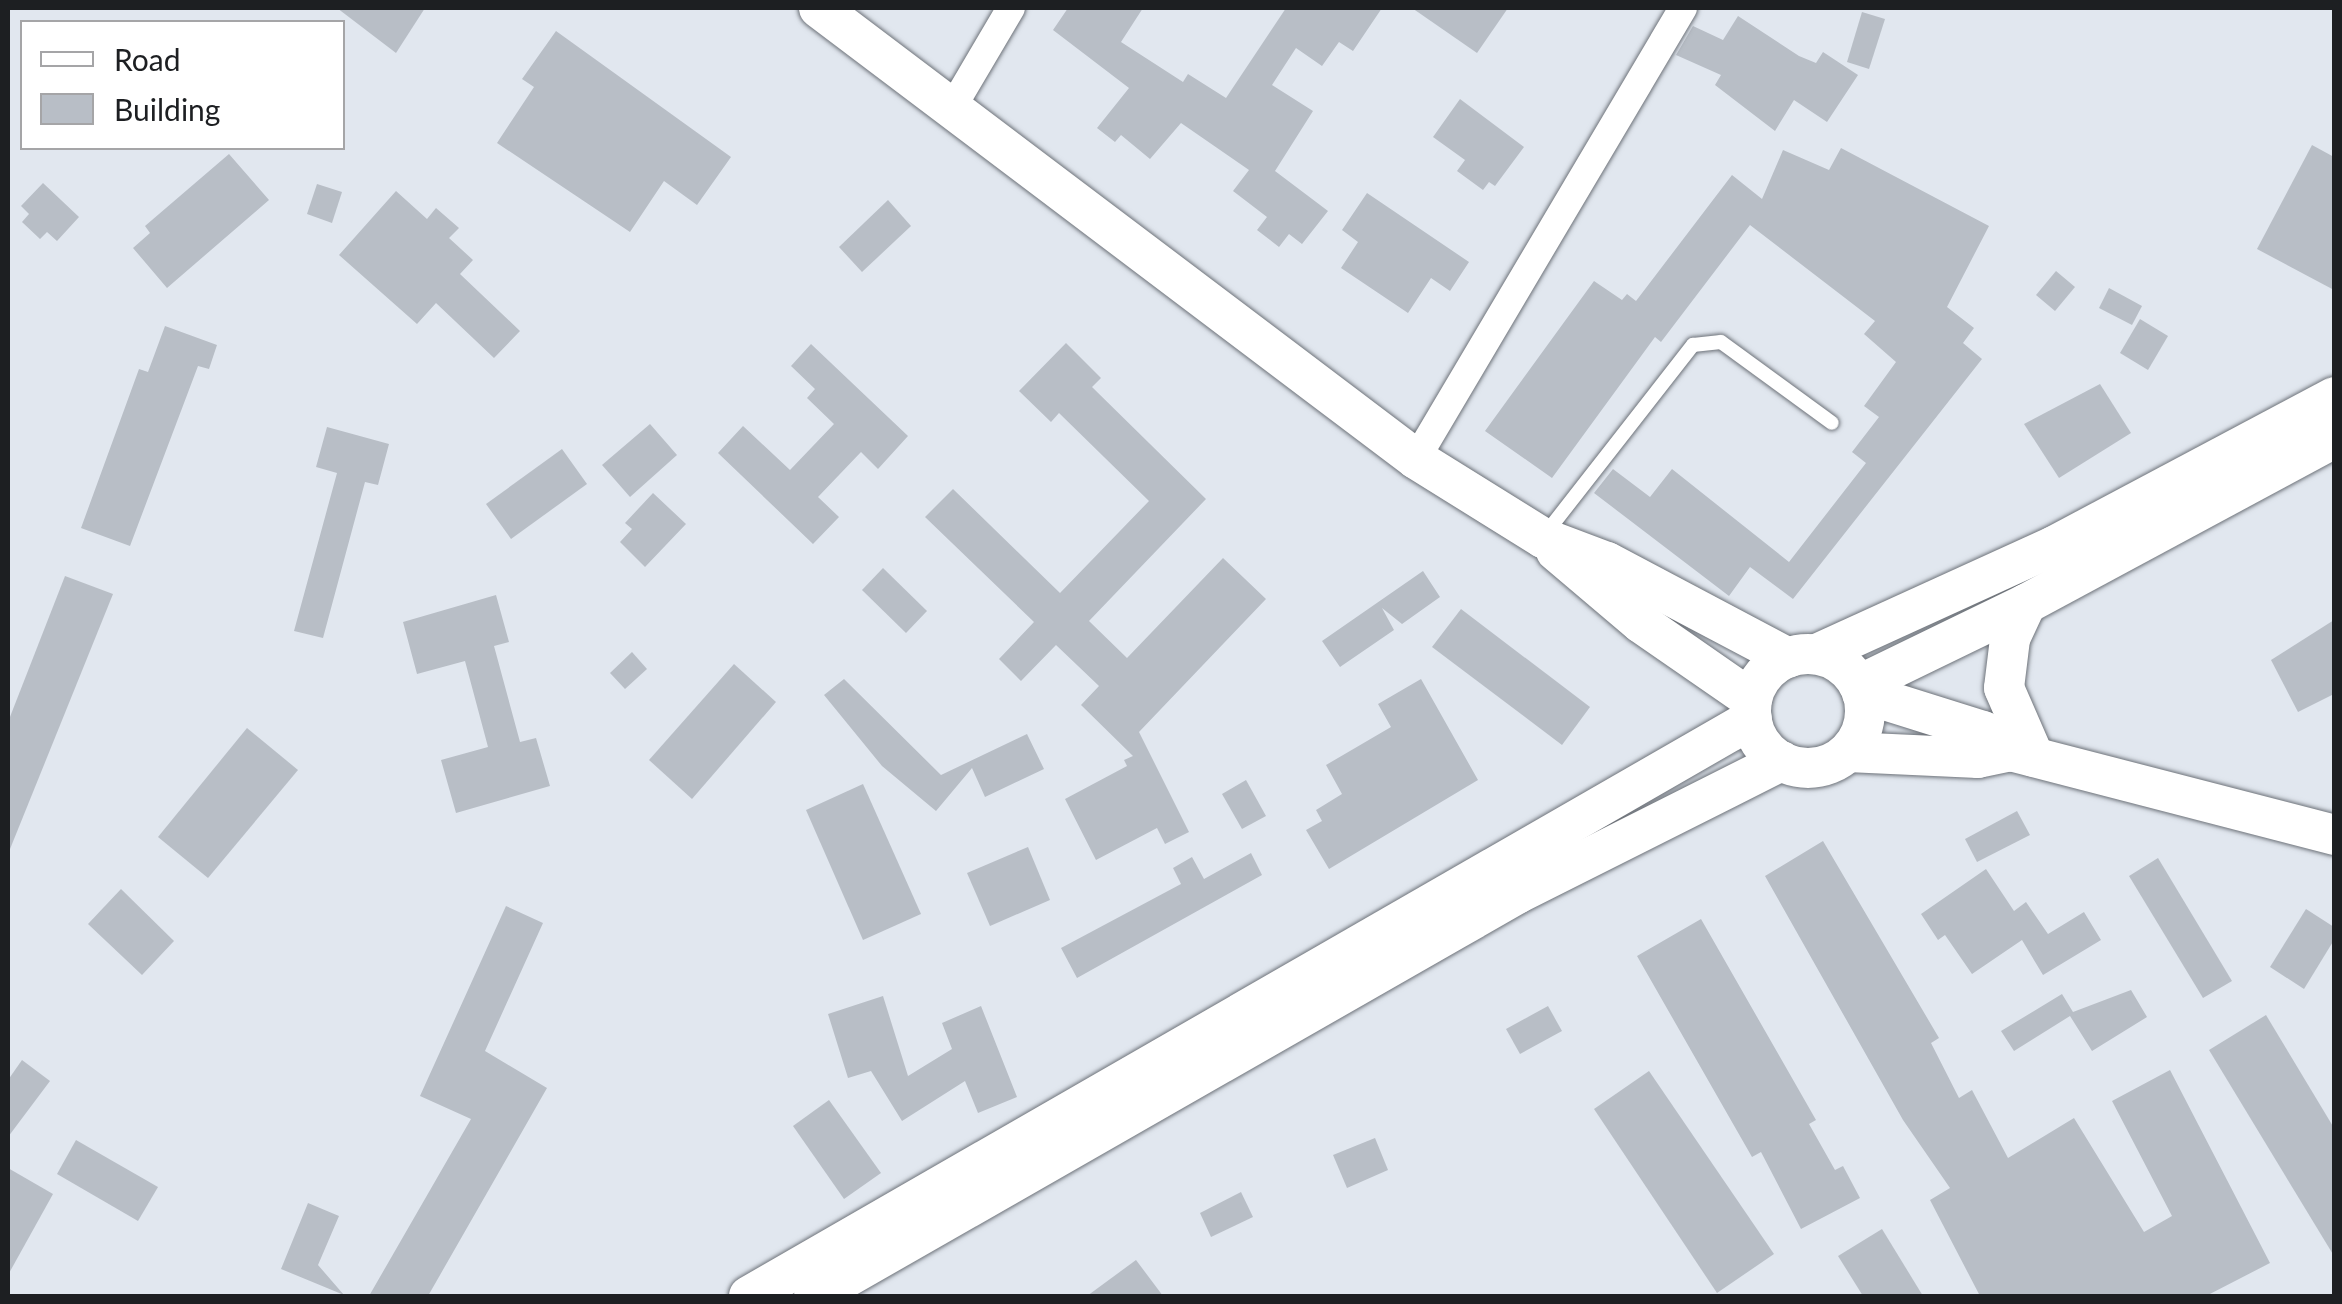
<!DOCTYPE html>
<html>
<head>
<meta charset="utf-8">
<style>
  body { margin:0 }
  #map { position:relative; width:2342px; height:1304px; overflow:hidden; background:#e1e7ef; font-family:Lato,sans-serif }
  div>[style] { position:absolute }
  .building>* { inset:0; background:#b8bec6 }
  .roads { filter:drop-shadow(0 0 2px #6d7279) drop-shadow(0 0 2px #6d7279) }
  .lane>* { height:14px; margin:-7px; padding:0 7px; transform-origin:7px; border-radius:7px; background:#fff }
  .street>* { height:28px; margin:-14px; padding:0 14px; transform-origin:14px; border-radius:14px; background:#fff }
  .secondary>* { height:40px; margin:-20px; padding:0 20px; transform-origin:20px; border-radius:20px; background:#fff }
  .secondary>.ring { margin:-20px; padding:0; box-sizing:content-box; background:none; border:40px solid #fff; border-radius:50% }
  span { translate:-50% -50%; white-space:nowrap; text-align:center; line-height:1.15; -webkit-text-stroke:8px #fff; paint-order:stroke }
  .frame { position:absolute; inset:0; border:10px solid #1d1f22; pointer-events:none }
  .legend { position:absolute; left:20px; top:20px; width:325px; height:130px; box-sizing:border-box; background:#fff; border:2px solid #a5a5a7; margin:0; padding:12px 18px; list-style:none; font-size:30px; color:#1d1f22 }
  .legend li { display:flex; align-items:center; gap:20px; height:50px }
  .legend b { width:50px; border:2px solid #a5a5a7 }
</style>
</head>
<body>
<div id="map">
  <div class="building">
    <i style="clip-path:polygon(337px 8px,425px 8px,396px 53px)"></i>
    <i style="clip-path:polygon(1068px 8px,1143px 8px,1121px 42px,1183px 82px,1188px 74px,1226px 98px,1286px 8px,1382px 8px,1353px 51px,1339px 42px,1322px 66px,1296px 48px,1272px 85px,1313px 111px,1275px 171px,1328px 211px,1302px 244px,1289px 234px,1279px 247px,1257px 230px,1267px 217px,1233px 191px,1249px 170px,1181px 123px,1150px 159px,1121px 135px,1115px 142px,1097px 128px,1129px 88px,1053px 30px)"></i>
    <i style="clip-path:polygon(1412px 8px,1508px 8px,1477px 53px)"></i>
    <i style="clip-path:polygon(1862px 12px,1885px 19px,1869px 69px,1847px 62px)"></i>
    <i style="clip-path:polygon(1738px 16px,1799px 56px,1816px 63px,1823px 52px,1858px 75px,1827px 122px,1794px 100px,1775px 131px,1715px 85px,1721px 75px,1676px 55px,1693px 26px,1723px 40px)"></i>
    <i style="clip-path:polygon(556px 31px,731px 157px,697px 205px,664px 181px,630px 232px,497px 143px,534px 87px,522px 79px)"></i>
    <i style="clip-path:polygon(1460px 99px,1524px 147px,1495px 186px,1489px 182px,1483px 190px,1457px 171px,1465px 160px,1433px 137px)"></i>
    <i style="clip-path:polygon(2312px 145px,2334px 157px,2334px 290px,2257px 249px)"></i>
    <i style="clip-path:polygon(1841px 148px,1989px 226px,1947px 307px,1974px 328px,1963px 343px,1982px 359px,1793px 599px,1750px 567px,1729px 596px,1594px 493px,1613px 469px,1650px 497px,1672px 469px,1789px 562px,1866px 463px,1852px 452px,1879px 417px,1864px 406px,1896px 362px,1864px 334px,1875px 321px,1750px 225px,1661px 342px,1655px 337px,1552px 478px,1485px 431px,1594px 281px,1622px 300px,1627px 294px,1636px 301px,1732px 175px,1762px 199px,1783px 150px,1829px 170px)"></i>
    <i style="clip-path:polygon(229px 154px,269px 200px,167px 288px,133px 248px,150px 233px,145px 226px)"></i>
    <i style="clip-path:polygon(43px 183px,79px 217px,57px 241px,47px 232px,40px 239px,22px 222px,29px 214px,21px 206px)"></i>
    <i style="clip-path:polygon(317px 184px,342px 192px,332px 223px,307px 214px)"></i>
    <i style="clip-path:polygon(396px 191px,427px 219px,436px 208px,459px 228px,449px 238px,473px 260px,460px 274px,520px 331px,494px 358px,436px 303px,417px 324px,339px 255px)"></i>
    <i style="clip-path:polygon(1367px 193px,1469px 262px,1450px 291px,1431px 278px,1408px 313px,1341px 268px,1358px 242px,1342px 230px)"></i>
    <i style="clip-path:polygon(888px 200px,911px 226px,862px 272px,839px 247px)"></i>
    <i style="clip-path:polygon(2056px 271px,2075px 287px,2055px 311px,2036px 295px)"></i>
    <i style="clip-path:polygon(2109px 288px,2142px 306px,2132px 325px,2099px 308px)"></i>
    <i style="clip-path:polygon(2140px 319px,2168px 336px,2148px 370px,2120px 353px)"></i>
    <i style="clip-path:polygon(165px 326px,217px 345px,209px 369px,198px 366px,130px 546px,81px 528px,139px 369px,148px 372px)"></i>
    <i style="clip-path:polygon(1066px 343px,1101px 378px,1092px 387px,1206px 499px,1089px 621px,1127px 658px,1223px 558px,1266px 599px,1139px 732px,1189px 832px,1165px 844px,1157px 828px,1096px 860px,1065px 799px,1127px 766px,1124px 760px,1133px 756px,1081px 705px,1099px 686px,1056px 645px,1021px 681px,999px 659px,1034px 622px,925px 517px,953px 489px,1060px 593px,1149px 501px,1059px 413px,1051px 422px,1019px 391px)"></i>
    <i style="clip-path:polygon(811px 344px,908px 436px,878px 469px,861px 452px,818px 497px,839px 517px,813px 544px,718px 453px,743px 426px,790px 470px,834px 424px,807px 398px,815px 389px,791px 366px)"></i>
    <i style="clip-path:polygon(2100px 384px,2131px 433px,2059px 478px,2024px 424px)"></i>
    <i style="clip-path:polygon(650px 424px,677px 455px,630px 497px,602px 465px)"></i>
    <i style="clip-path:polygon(327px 427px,389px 444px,378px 485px,365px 482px,323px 638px,294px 631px,337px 473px,316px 467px)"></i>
    <i style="clip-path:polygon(562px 449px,587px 484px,511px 539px,486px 504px)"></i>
    <i style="clip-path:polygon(653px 493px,686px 524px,645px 567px,620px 542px,632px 529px,625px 523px)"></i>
    <i style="clip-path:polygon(883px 568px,927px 611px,906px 633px,862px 590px)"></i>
    <i style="clip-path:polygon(1423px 571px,1440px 597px,1402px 624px,1382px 608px,1394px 630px,1340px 667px,1322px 641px)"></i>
    <i style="clip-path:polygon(65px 576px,113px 594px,8px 854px,8px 722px)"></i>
    <i style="clip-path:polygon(496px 595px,509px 642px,494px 646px,520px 742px,536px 738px,550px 786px,456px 813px,441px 760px,488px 747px,465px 661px,417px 674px,403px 622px)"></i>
    <i style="clip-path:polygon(1461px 609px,1590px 707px,1562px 745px,1432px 647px)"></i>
    <i style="clip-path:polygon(2334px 620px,2334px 694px,2298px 712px,2271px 660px)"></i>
    <i style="clip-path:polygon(632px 652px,647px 669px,625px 689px,610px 673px)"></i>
    <i style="clip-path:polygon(734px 664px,776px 702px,692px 799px,649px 760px)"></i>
    <i style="clip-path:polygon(844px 679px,941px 775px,1027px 734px,1044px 769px,985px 797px,972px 768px,936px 811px,882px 766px,824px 695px)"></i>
    <i style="clip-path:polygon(1421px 679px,1478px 780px,1329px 869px,1306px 830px,1322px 821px,1316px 810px,1342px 794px,1326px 765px,1391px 727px,1378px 704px)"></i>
    <i style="clip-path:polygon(247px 728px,298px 770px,208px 878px,158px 837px)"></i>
    <i style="clip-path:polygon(1246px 780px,1266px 816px,1242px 829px,1222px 794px)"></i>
    <i style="clip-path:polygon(863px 784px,921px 914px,863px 940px,806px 810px)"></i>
    <i style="clip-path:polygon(2017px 811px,2030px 835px,1977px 862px,1965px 839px)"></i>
    <i style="clip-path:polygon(1823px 841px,1939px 1038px,1931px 1043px,1959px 1098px,1972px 1090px,2008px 1158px,2074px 1118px,2144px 1232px,2172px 1216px,2112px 1101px,2170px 1070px,2270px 1263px,2206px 1296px,1980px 1296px,1930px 1200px,1950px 1188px,1903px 1120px,1765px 876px)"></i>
    <i style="clip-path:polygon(1028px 847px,1050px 900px,990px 926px,967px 873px)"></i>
    <i style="clip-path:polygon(1251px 853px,1262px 875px,1077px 978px,1061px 948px,1181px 884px,1173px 868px,1192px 857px,1204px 879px)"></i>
    <i style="clip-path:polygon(2158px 858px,2232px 981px,2203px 998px,2129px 876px)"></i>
    <i style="clip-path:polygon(1986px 869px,2014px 911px,2026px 902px,2048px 934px,2084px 912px,2101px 940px,2043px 975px,2022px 940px,1972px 974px,1945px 935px,1938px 940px,1921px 914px)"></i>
    <i style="clip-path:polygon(121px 889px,174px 941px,142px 975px,88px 924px)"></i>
    <i style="clip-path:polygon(506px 906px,543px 923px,485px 1051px,547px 1088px,428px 1296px,369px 1296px,471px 1119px,420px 1096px)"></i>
    <i style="clip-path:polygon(2306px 909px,2334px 927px,2334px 940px,2304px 989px,2270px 967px)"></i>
    <i style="clip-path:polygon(1701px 919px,1816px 1120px,1809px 1124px,1835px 1170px,1843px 1166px,1860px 1198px,1801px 1229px,1761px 1152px,1752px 1157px,1637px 956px)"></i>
    <i style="clip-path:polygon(2131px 990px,2147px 1017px,2092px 1051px,2070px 1016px,2014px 1051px,2001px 1031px,2062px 994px,2073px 1012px)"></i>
    <i style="clip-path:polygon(883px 996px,908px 1076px,952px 1049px,942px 1023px,981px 1006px,1017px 1097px,978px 1113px,965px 1081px,902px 1121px,871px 1071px,848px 1078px,828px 1014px)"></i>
    <i style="clip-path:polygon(1548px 1006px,1562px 1031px,1520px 1054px,1506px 1029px)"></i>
    <i style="clip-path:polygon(2266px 1015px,2334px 1128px,2334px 1256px,2209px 1050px)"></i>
    <i style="clip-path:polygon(22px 1060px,50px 1081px,8px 1137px,8px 1080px)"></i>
    <i style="clip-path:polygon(1649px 1071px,1774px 1254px,1717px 1293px,1594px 1109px)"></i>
    <i style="clip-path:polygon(829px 1100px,881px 1173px,844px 1199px,793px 1126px)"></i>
    <i style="clip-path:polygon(1375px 1138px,1388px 1170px,1347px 1188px,1333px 1155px)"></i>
    <i style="clip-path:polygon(76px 1140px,158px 1187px,138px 1221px,57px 1174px)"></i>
    <i style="clip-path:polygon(8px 1168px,53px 1194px,8px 1275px)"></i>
    <i style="clip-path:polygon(1241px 1192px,1253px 1217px,1211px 1237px,1200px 1213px)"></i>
    <i style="clip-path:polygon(308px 1203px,339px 1216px,318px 1265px,344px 1295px,281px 1269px)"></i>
    <i style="clip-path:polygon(1882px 1229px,1923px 1296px,1863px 1296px,1838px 1256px)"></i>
    <i style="clip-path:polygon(1136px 1260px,1163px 1296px,1087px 1296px)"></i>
  </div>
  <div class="roads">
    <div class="lane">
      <i style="left:1546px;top:533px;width:239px;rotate:-52deg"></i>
      <i style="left:1693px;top:345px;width:28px;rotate:-6deg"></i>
      <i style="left:1721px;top:342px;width:137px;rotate:36.1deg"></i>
    </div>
    <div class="street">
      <i style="left:952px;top:108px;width:116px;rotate:-59.5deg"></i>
      <i style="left:1416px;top:459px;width:524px;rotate:-59.37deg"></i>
    </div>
    <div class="secondary">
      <i style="left:819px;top:8px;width:748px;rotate:37.07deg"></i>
      <i style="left:1416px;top:459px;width:150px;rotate:31.9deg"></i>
      <i style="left:1543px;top:538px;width:68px;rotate:20.6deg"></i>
      <i style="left:1607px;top:562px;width:205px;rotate:27.9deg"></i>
      <i style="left:1556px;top:551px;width:111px;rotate:40.3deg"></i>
      <i style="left:1641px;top:623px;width:135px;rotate:34.7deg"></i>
      <i style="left:2026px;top:604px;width:38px;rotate:115deg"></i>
      <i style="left:2010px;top:639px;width:49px;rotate:97deg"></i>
      <i style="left:2004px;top:688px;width:75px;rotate:66.5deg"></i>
      <i style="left:1817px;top:654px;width:260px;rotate:-24.5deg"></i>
      <i style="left:2054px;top:546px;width:317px;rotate:-28deg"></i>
      <i class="ring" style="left:1751px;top:654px;width:74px;height:74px"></i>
      <i style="left:1859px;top:685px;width:186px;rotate:-25.9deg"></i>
      <i style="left:2026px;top:604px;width:350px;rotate:-28.3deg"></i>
      <i style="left:1862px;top:693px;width:127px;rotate:17.4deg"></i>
      <i style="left:1983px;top:731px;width:34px;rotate:37deg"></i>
      <i style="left:2010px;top:751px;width:335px;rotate:14.5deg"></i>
      <i style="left:1848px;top:752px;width:130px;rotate:2.6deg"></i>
      <i style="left:1978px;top:758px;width:33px;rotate:-12deg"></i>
      <i style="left:749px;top:1296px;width:1157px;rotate:-29.91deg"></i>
      <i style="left:814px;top:1296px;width:810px;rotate:-29.76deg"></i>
      <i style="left:1517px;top:894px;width:296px;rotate:-26.7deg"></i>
    </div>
  </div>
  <div class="frame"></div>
  <ul class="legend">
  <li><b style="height:12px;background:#fff"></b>Road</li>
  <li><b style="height:28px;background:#b8bec6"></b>Building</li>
  </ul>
</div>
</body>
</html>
